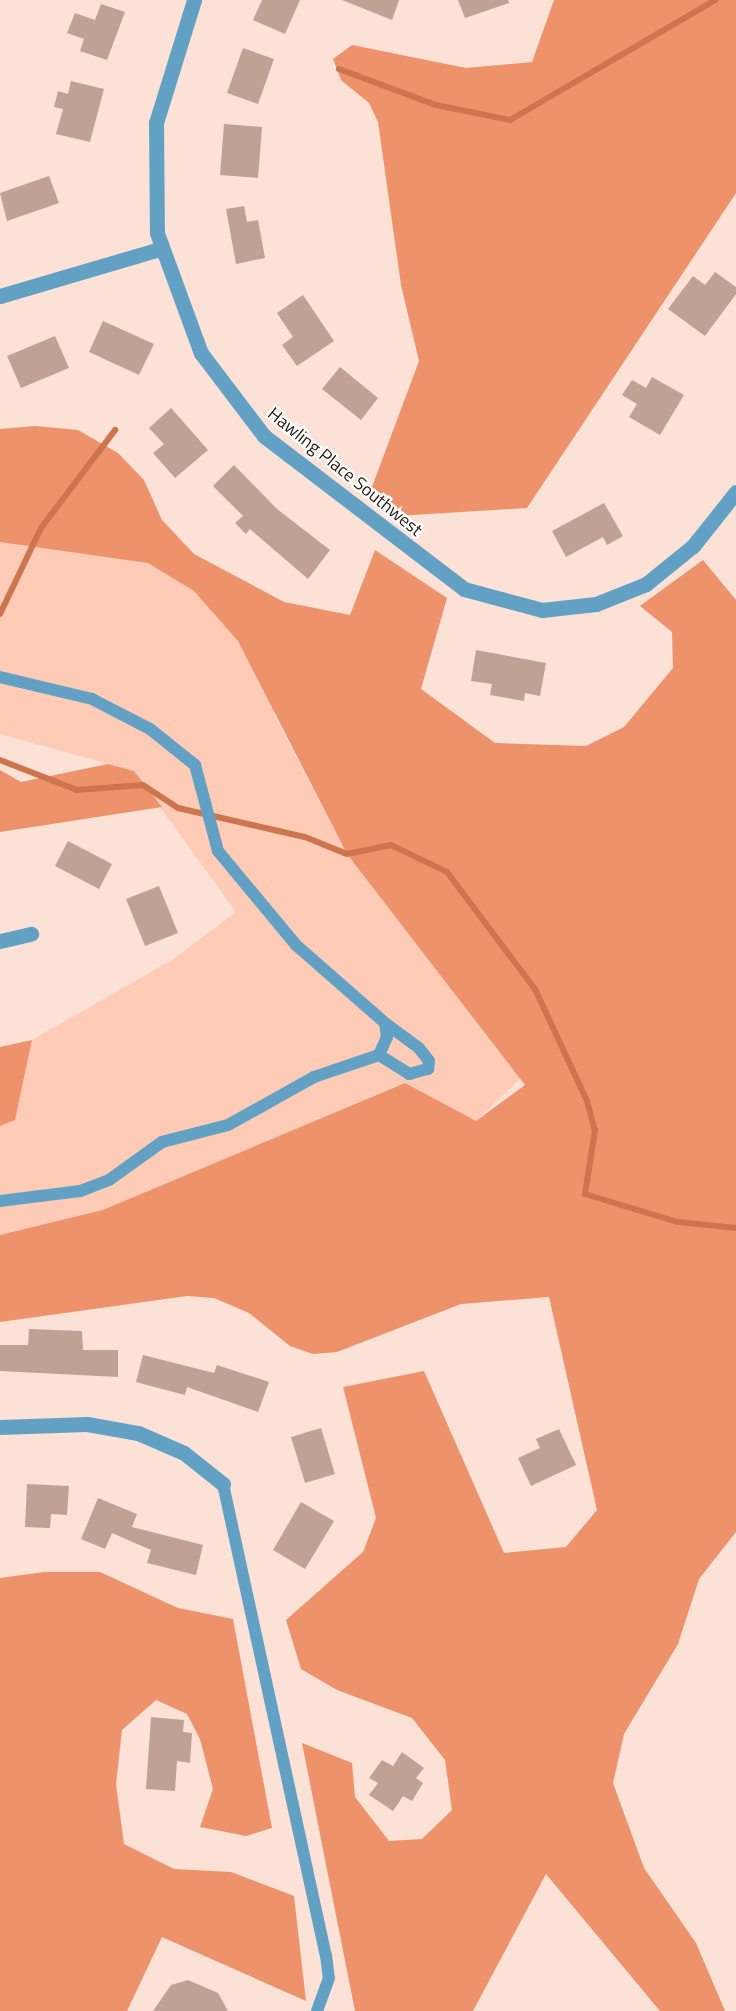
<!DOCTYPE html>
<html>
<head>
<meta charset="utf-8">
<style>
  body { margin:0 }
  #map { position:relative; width:736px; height:2011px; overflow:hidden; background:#fbe1d6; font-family:"Titillium Web",sans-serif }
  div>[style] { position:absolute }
  .green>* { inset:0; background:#fecbb6 }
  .forest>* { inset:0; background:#ee926b }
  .stream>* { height:6px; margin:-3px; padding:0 3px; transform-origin:3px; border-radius:3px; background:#cd754f }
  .building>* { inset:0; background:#c0a295 }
  .service>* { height:12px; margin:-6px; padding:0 6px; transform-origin:6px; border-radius:6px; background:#63a1c4 }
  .minor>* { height:15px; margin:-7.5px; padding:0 7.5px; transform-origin:7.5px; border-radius:7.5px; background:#63a1c4 }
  span { translate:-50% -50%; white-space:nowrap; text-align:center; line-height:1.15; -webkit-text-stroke:4.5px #fff; paint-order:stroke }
  .street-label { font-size:18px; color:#271c17 }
</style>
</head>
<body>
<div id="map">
  <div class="green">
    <i style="clip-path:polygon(0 523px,168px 550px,287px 652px,274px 715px,347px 854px,524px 1075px,476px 1121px,404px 1083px,103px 1211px,0 1235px,0 1126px,15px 1120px,32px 1040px,172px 960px,236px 912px,134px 771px,0 734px)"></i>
  </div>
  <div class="forest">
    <i style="clip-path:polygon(554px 0,736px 0,736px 193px,527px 508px,396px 516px,369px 495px,419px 361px,401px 285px,378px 122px,369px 103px,341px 80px,333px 59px,352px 45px,466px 68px,532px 62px)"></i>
    <i style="clip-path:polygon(35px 426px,78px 430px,118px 453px,144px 480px,162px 520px,194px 554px,284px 602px,350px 615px,375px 550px,447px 598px,421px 689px,495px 743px,586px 746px,624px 727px,673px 668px,672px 632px,640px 606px,703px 560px,736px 600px,736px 1532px,699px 1579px,678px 1644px,624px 1734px,613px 1783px,644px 1868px,696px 1943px,725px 2011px,660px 2011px,546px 1874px,473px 2011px,355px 2011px,302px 1743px,352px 1763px,355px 1797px,389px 1841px,422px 1839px,452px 1810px,445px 1760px,412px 1718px,337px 1690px,301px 1669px,286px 1620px,363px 1552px,376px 1518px,343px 1387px,424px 1371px,504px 1553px,566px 1547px,597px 1510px,549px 1297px,461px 1304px,337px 1352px,313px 1354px,290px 1346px,249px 1313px,214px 1298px,187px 1296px,0 1322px,0 1235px,103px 1210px,405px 1083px,476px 1121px,525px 1085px,347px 854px,238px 641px,194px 591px,148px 563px,0 542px,0 429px)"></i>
    <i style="clip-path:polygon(108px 764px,134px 771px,162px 807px,0 832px,0 770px,21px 782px)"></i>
    <i style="clip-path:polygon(32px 1040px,15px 1120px,0 1126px,0 1047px)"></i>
    <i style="clip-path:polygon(44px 1572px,100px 1572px,178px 1608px,233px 1619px,272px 1828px,246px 1836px,200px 1827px,213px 1789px,200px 1739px,187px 1714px,156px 1700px,122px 1730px,116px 1784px,124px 1844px,174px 1869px,231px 1872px,294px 1896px,306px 2001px,162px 1937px,127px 2011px,0 2011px,0 1578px)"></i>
  </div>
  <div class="stream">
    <i style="left:339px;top:69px;width:103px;rotate:20.4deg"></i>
    <i style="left:436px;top:105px;width:76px;rotate:11.5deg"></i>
    <i style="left:510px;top:120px;width:238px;rotate:-30.3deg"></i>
    <i style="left:0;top:614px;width:95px;rotate:-64.5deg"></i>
    <i style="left:41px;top:528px;width:123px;rotate:-52.9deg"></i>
    <i style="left:0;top:760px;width:83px;rotate:21.3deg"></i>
    <i style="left:77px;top:790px;width:66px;rotate:-4.3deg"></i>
    <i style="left:143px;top:785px;width:42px;rotate:33.3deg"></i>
    <i style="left:178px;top:808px;width:130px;rotate:12.9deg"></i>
    <i style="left:305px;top:837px;width:45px;rotate:22deg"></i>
    <i style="left:347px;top:854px;width:45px;rotate:-11.6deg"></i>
    <i style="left:391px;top:845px;width:62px;rotate:25.7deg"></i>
    <i style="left:447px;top:872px;width:146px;rotate:53.1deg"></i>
    <i style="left:535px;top:989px;width:123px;rotate:65.1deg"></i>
    <i style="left:587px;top:1101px;width:30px;rotate:75deg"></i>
    <i style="left:595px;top:1130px;width:65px;rotate:98.9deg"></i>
    <i style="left:585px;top:1194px;width:97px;rotate:16.8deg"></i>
    <i style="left:678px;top:1222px;width:58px;rotate:5.9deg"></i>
  </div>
  <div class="building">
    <i style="clip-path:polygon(262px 0,300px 0,285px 34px,253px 20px)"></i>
    <i style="clip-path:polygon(342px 0,399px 0,392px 20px)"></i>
    <i style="clip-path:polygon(458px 0,508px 0,509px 3px,465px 18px)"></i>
    <i style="clip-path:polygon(101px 4px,125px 12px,107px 60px,80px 51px,84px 39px,67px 33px,75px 13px,95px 20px)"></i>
    <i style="clip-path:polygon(243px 48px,274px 59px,258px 104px,227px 93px)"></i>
    <i style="clip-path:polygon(71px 81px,104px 89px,90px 142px,56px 134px,63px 109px,54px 107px,58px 91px,68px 94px)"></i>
    <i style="clip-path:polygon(224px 124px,262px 127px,258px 178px,220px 175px)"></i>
    <i style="clip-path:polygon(49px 176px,59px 203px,7px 221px,0 193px)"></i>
    <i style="clip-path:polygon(244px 206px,247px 222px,258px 220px,265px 258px,236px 264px,226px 209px)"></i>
    <i style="clip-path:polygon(715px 272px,736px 287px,736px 294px,705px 336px,668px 309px,693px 276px,705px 285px)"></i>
    <i style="clip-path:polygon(303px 295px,334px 341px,297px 366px,282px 345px,293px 337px,277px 313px)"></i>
    <i style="clip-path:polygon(103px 321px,154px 344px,139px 375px,89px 352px)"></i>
    <i style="clip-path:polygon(55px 336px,69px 368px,21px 388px,7px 356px)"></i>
    <i style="clip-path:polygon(340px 367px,378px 398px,361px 420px,322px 389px)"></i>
    <i style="clip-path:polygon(652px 377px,684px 395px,660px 435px,629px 417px,637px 404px,622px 395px,632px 380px,646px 388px)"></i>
    <i style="clip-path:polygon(171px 408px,208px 450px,175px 478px,153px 453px,164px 444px,149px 428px)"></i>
    <i style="clip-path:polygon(234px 465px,277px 509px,330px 550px,308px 579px,250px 529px,246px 534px,235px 523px,243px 516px,213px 486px)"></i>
    <i style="clip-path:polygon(604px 503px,623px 536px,607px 545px,603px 537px,566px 557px,552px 531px)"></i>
    <i style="clip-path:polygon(476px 650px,546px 663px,540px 696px,525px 693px,524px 701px,490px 695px,492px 684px,471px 681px)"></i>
    <i style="clip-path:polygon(68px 841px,112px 864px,99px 889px,55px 866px)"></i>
    <i style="clip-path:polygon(159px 886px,178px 933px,145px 946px,126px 899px)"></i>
    <i style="clip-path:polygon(29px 1329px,82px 1331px,83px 1350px,118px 1350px,118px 1377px,0 1371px,0 1345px,28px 1345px)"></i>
    <i style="clip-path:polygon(143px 1355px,214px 1373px,217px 1365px,269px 1382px,258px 1412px,187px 1387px,185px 1395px,136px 1382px)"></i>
    <i style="clip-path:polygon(321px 1428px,335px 1474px,305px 1483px,291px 1437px)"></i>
    <i style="clip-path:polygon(559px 1429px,576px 1465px,531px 1486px,518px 1458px,540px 1448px,536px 1439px)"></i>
    <i style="clip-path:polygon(27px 1484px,69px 1486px,67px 1515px,51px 1514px,50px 1528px,25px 1527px)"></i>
    <i style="clip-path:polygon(98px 1498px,137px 1514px,132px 1527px,203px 1545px,196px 1575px,147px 1563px,151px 1550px,112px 1533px,105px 1549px,81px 1539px)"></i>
    <i style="clip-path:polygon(301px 1502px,334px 1521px,305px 1569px,273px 1550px)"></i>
    <i style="clip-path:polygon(151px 1717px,184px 1720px,183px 1732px,192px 1733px,190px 1763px,177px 1761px,175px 1791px,146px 1789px)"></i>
    <i style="clip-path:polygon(402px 1752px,424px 1768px,416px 1778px,423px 1783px,412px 1801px,403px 1796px,393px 1811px,369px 1795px,378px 1783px,369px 1778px,382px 1760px,393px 1766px)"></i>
    <i style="clip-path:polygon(188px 1980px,218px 1993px,228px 2011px,153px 2011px,171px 1985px)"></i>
  </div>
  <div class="service">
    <i style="left:0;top:677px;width:95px;rotate:13.4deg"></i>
    <i style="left:92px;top:699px;width:65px;rotate:27.3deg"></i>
    <i style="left:150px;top:729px;width:58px;rotate:38.7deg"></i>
    <i style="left:195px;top:765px;width:89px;rotate:75deg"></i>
    <i style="left:218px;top:851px;width:122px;rotate:50.3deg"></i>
    <i style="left:296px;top:945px;width:118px;rotate:41.2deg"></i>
    <i style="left:385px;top:1023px;width:14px;rotate:82deg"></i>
    <i style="left:387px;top:1037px;width:20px;rotate:114deg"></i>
    <i style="left:379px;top:1055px;width:69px;rotate:161.3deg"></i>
    <i style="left:314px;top:1077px;width:98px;rotate:150.8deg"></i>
    <i style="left:228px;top:1125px;width:68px;rotate:165.6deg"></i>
    <i style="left:162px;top:1142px;width:65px;rotate:144.4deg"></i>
    <i style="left:109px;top:1180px;width:31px;rotate:159deg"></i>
    <i style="left:80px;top:1191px;width:81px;rotate:172.9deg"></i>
    <i style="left:379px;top:1055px;width:36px;rotate:32deg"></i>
    <i style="left:409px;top:1074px;width:20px;rotate:-15deg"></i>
    <i style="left:428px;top:1069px;width:8px;rotate:-83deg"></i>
    <i style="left:429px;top:1061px;width:16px;rotate:-128deg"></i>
    <i style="left:419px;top:1048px;width:42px;rotate:-143.7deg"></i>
    <i style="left:223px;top:1484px;width:482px;rotate:77.7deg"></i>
    <i style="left:326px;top:1955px;width:23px;rotate:83deg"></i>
    <i style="left:329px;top:1978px;width:35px;rotate:110deg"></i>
  </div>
  <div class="minor">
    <i style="left:194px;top:0;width:129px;rotate:107.2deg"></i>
    <i style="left:156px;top:123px;width:110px;rotate:89.5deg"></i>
    <i style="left:157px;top:233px;width:128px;rotate:69.9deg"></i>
    <i style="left:201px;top:353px;width:104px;rotate:52.8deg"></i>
    <i style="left:264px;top:436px;width:252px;rotate:37.4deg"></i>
    <i style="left:464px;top:589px;width:81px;rotate:15.1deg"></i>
    <i style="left:542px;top:610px;width:54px;rotate:-6.3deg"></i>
    <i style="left:596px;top:604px;width:54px;rotate:-21.8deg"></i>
    <i style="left:646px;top:584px;width:60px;rotate:-39deg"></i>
    <i style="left:693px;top:546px;width:69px;rotate:-51.5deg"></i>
    <i style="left:0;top:296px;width:167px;rotate:-16.4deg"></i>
    <i style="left:0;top:941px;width:32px;rotate:-13deg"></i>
    <i style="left:0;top:1427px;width:87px;rotate:-2deg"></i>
    <i style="left:87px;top:1424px;width:52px;rotate:10deg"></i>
    <i style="left:138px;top:1433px;width:50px;rotate:23.5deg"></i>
    <i style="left:184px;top:1453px;width:50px;rotate:38.5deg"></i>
  </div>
  <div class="street-label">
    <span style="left:345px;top:472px;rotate:39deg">Hawling Place Southwest</span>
  </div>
</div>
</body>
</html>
